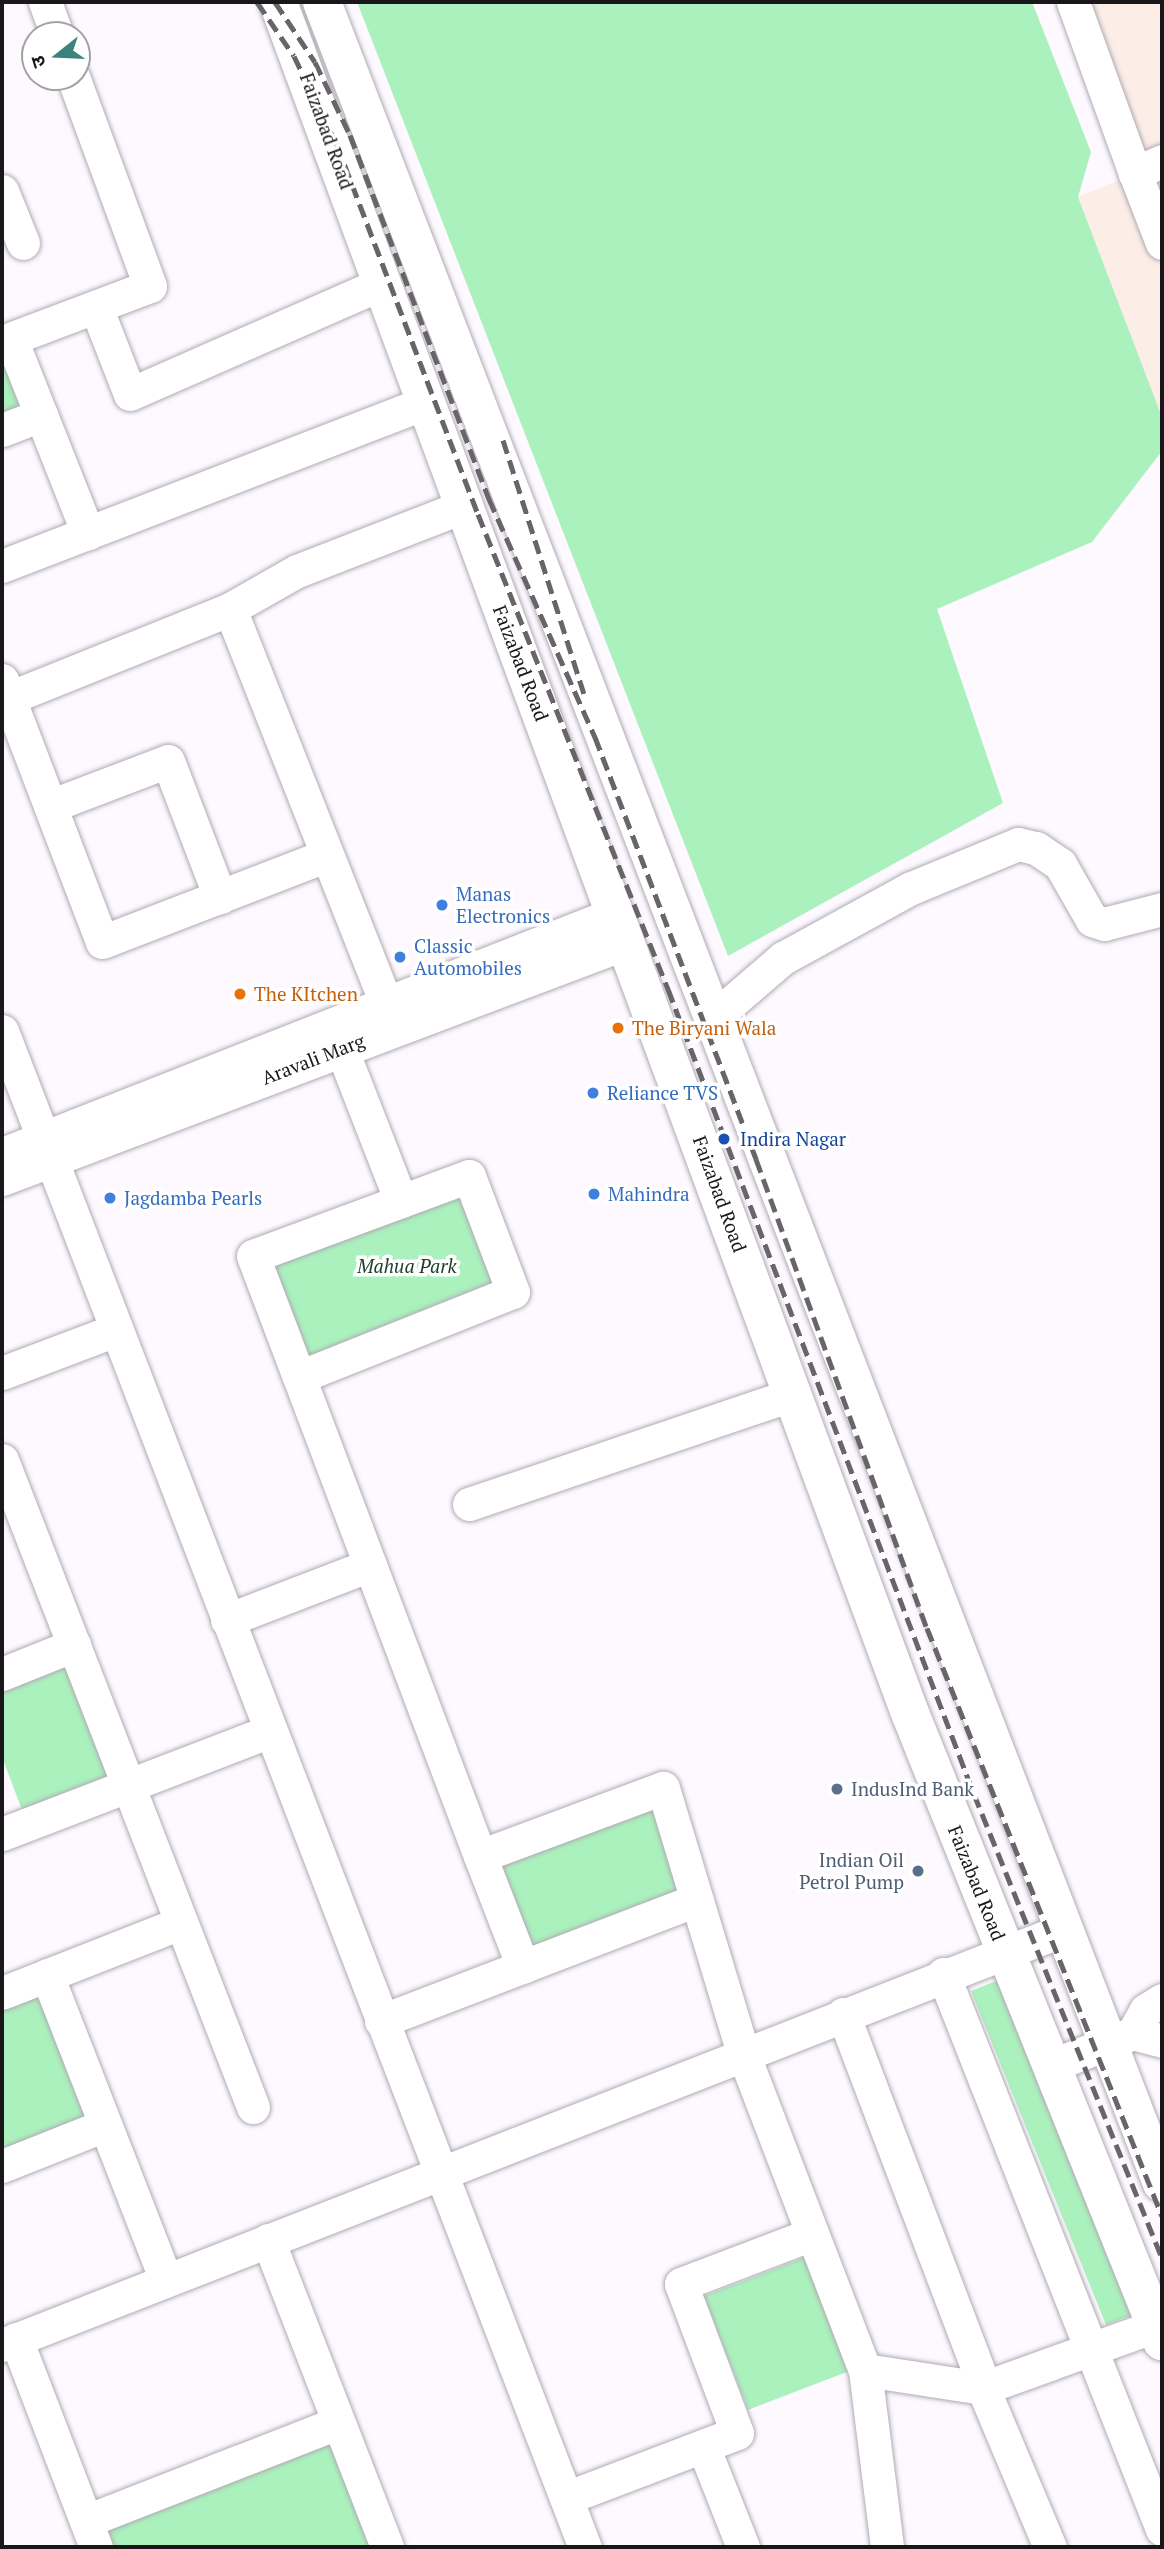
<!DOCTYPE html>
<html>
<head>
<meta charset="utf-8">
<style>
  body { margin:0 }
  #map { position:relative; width:1164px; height:2549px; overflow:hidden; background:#fdf9ff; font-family:"PT Serif","Noto Sans Devanagari",serif }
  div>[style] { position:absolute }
  .industrial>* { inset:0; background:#fcede6 }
  .green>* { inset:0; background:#abf1be }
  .roads { filter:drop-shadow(0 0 2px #b1aab3) drop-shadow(0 0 2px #b1aab3) }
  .minor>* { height:33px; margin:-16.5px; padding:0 16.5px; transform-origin:16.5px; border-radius:16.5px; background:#fff }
  .major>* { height:38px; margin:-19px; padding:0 19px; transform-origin:19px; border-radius:19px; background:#fff }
  .rail>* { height:5px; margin-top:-2.5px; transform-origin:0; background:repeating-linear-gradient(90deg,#686569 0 14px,transparent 0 21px) }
  .dots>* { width:19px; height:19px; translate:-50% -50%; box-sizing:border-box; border:4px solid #fff; border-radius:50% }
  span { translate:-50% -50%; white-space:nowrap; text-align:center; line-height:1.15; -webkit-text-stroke:7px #fff; paint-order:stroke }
  .street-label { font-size:19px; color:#19171a }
  .shop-label { font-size:19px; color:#366cbe }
  .left { translate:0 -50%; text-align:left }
  .food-label { font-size:19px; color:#c56008 }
  .transit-label { font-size:19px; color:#164399 }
  .park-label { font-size:19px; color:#1b3f27; font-style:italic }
  .service-label { font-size:19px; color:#4e5e75 }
  .right { translate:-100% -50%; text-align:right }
  .frame { position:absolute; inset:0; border:4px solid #19171a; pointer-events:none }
  .north { position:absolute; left:21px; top:21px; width:70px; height:70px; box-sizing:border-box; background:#fff; border:2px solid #a3a2a3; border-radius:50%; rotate:252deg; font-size:19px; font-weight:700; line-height:28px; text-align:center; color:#19171a }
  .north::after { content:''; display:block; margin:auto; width:24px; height:32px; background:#3b837f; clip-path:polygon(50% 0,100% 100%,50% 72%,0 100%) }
</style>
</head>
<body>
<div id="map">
  <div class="industrial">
    <i style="clip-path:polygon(1057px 2px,1162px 2px,1162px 417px,1078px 197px,1124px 178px)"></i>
  </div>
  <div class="green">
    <i style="clip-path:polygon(357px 2px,1032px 2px,1091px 152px,1078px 197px,1162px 417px,1162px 451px,1092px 542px,937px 609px,1003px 803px,728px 956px)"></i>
    <i style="clip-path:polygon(2px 349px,29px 411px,2px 421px)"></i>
    <i style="clip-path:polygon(463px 1189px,501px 1286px,303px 1362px,266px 1264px)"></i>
    <i style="clip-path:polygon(68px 1665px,111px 1775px,22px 1810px,2px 1757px,2px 1691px)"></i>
    <i style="clip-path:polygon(654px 1803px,683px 1891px,527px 1950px,496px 1863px)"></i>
    <i style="clip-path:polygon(1016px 1973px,1152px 2307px,1106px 2325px,971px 1991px)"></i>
    <i style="clip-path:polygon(37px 1992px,86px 2119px,2px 2152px,2px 2005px)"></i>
    <i style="clip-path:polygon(808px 2256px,852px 2370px,748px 2410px,704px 2296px)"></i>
    <i style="clip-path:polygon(331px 2441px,372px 2547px,112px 2547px,104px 2528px)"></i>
  </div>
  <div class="roads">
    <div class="minor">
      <i style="left:45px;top:2px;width:35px;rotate:70deg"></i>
      <i style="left:1073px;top:2px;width:182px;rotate:70.1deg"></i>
      <i style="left:1162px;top:161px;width:30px;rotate:156deg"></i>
      <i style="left:1135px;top:173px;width:75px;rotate:68.9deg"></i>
      <i style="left:2px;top:191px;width:56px;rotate:68deg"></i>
      <i style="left:96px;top:307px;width:93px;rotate:68.7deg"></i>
      <i style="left:130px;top:394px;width:274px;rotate:-23.7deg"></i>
      <i style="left:11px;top:339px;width:209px;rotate:68.4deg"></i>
      <i style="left:2px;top:342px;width:158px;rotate:-20.7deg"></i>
      <i style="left:150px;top:286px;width:223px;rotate:-110.2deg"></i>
      <i style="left:2px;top:430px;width:42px;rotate:-21deg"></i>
      <i style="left:2px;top:566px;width:453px;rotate:-21.1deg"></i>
      <i style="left:230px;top:609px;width:445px;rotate:68.4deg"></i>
      <i style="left:2px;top:680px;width:280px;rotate:69.1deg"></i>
      <i style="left:102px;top:942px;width:241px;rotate:-21.1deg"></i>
      <i style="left:9px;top:698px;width:238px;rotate:-21.9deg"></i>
      <i style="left:230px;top:609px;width:77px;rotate:-29.6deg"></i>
      <i style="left:297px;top:571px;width:177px;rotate:-21.2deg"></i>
      <i style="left:50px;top:806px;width:126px;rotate:-20.9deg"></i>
      <i style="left:168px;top:761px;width:146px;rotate:69.1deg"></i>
      <i style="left:712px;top:1019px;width:94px;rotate:-40.7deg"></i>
      <i style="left:783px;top:958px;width:144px;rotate:-28.7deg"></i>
      <i style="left:909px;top:889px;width:118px;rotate:-22.4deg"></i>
      <i style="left:1018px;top:844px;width:18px;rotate:13deg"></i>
      <i style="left:1036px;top:848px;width:29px;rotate:34deg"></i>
      <i style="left:1060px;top:864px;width:64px;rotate:60.3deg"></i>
      <i style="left:1092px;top:920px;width:13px;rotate:18deg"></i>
      <i style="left:1104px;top:924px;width:60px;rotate:-14.5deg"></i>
      <i style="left:333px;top:1027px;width:187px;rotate:68.7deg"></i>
      <i style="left:2px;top:1031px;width:1624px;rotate:68.97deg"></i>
      <i style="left:2px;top:1154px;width:660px;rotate:-21.43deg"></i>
      <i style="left:2px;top:1179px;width:667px;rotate:-20.72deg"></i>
      <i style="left:2px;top:1373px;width:122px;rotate:-20.7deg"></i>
      <i style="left:299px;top:1377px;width:230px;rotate:-21.7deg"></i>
      <i style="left:513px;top:1292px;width:124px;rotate:-110.8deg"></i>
      <i style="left:469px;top:1176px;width:230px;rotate:159.7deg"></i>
      <i style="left:253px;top:1256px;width:129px;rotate:69.2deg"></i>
      <i style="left:299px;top:1377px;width:201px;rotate:69.3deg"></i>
      <i style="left:370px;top:1565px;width:311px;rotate:69.3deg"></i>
      <i style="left:480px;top:1856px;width:119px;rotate:68.8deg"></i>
      <i style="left:2px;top:1460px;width:694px;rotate:68.8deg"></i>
      <i style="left:469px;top:1504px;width:343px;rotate:-18.7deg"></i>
      <i style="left:227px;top:1620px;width:153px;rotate:-21deg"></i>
      <i style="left:2px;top:1674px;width:78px;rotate:-21.9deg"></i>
      <i style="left:2px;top:1834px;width:287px;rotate:-21deg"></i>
      <i style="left:480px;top:1856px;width:195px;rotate:-20.4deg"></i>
      <i style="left:663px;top:1788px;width:277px;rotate:73.2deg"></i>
      <i style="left:743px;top:2053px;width:340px;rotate:69deg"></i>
      <i style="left:865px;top:2370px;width:178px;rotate:82.9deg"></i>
      <i style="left:943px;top:1974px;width:597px;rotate:68.47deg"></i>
      <i style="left:47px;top:1975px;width:327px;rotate:68.7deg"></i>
      <i style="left:2px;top:1993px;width:192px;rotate:-21.4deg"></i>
      <i style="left:843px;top:2014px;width:399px;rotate:69.2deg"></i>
      <i style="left:381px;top:2021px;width:338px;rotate:-21deg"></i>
      <i style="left:1133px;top:2033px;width:30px;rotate:15deg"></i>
      <i style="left:1053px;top:2065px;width:86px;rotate:-21.8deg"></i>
      <i style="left:1133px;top:2033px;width:26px;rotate:-61deg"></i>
      <i style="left:1146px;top:2010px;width:19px;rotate:-32deg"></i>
      <i style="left:2px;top:2166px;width:111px;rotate:-21.7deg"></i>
      <i style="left:268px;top:2240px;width:329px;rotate:68.8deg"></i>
      <i style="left:16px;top:2339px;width:223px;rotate:69deg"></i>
      <i style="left:2px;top:2345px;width:1139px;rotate:-21.36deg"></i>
      <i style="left:865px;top:2370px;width:119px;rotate:8.7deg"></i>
      <i style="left:983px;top:2388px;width:183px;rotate:-19.8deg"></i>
      <i style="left:983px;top:2388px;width:173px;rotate:67.2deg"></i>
      <i style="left:703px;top:2446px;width:109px;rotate:68.4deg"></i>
      <i style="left:566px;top:2498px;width:183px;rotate:-20.8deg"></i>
      <i style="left:737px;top:2433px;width:159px;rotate:-110.6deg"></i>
      <i style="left:681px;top:2284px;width:140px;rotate:-20.9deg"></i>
      <i style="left:86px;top:2521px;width:270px;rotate:-21.3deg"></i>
    </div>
    <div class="major">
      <i style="left:278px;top:2px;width:1824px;rotate:69.73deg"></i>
      <i style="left:910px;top:1713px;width:677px;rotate:68.14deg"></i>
      <i style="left:322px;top:2px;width:2337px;rotate:68.94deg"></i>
    </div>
  </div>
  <div class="rail">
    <i style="left:257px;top:2px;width:65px;rotate:55.6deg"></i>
    <i style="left:294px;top:56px;width:99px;rotate:64.2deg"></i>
    <i style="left:337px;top:145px;width:395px;rotate:69.1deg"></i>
    <i style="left:478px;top:514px;width:512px;rotate:68.2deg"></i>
    <i style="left:668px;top:989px;width:861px;rotate:69.19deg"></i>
    <i style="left:974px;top:1794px;width:501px;rotate:67.94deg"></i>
    <i style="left:275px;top:2px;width:72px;rotate:56.3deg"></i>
    <i style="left:315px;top:62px;width:81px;rotate:64.4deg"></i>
    <i style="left:350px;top:135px;width:390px;rotate:69.1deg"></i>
    <i style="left:489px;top:499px;width:261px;rotate:66deg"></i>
    <i style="left:595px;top:737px;width:452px;rotate:69.1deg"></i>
    <i style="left:756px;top:1159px;width:499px;rotate:70deg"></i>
    <i style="left:927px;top:1628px;width:633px;rotate:68.22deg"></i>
    <i style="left:503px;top:440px;width:270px;rotate:72.3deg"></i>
  </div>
  <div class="dots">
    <i style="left:442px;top:905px;background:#3f7fe0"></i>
    <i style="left:400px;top:957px;background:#3f7fe0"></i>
    <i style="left:240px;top:994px;background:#e8710a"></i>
    <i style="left:618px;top:1028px;background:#e8710a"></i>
    <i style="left:593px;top:1093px;background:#3f7fe0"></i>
    <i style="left:724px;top:1139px;background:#1a4fb4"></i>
    <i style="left:594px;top:1194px;background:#3f7fe0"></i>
    <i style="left:110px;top:1198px;background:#3f7fe0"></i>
    <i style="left:837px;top:1789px;background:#5c6f8a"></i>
    <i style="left:918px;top:1871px;background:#5c6f8a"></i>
  </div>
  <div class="street-label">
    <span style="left:327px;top:131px;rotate:70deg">Faizabad Road</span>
    <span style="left:521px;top:663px;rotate:69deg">Faizabad Road</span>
    <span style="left:313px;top:1059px;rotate:-21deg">Aravali Marg</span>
    <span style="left:720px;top:1194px;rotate:70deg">Faizabad Road</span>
    <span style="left:977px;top:1883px;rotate:68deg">Faizabad Road</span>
  </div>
  <div class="shop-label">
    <span class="left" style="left:456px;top:905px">Manas<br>Electronics</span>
    <span class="left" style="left:414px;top:957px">Classic<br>Automobiles</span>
    <span class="left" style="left:607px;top:1093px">Reliance TVS</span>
    <span class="left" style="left:608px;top:1194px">Mahindra</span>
    <span class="left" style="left:124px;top:1198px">Jagdamba Pearls</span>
  </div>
  <div class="food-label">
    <span class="left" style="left:254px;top:994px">The KItchen</span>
    <span class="left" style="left:632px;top:1028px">The Biryani Wala</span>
  </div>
  <div class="transit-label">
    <span class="left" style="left:740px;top:1139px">Indira Nagar</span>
  </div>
  <div class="park-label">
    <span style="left:407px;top:1266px">Mahua Park</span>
  </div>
  <div class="service-label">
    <span class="left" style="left:851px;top:1789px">IndusInd Bank</span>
    <span class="right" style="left:904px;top:1871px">Indian Oil<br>Petrol Pump</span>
  </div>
  <div class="frame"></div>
  <div class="north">उ</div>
</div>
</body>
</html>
